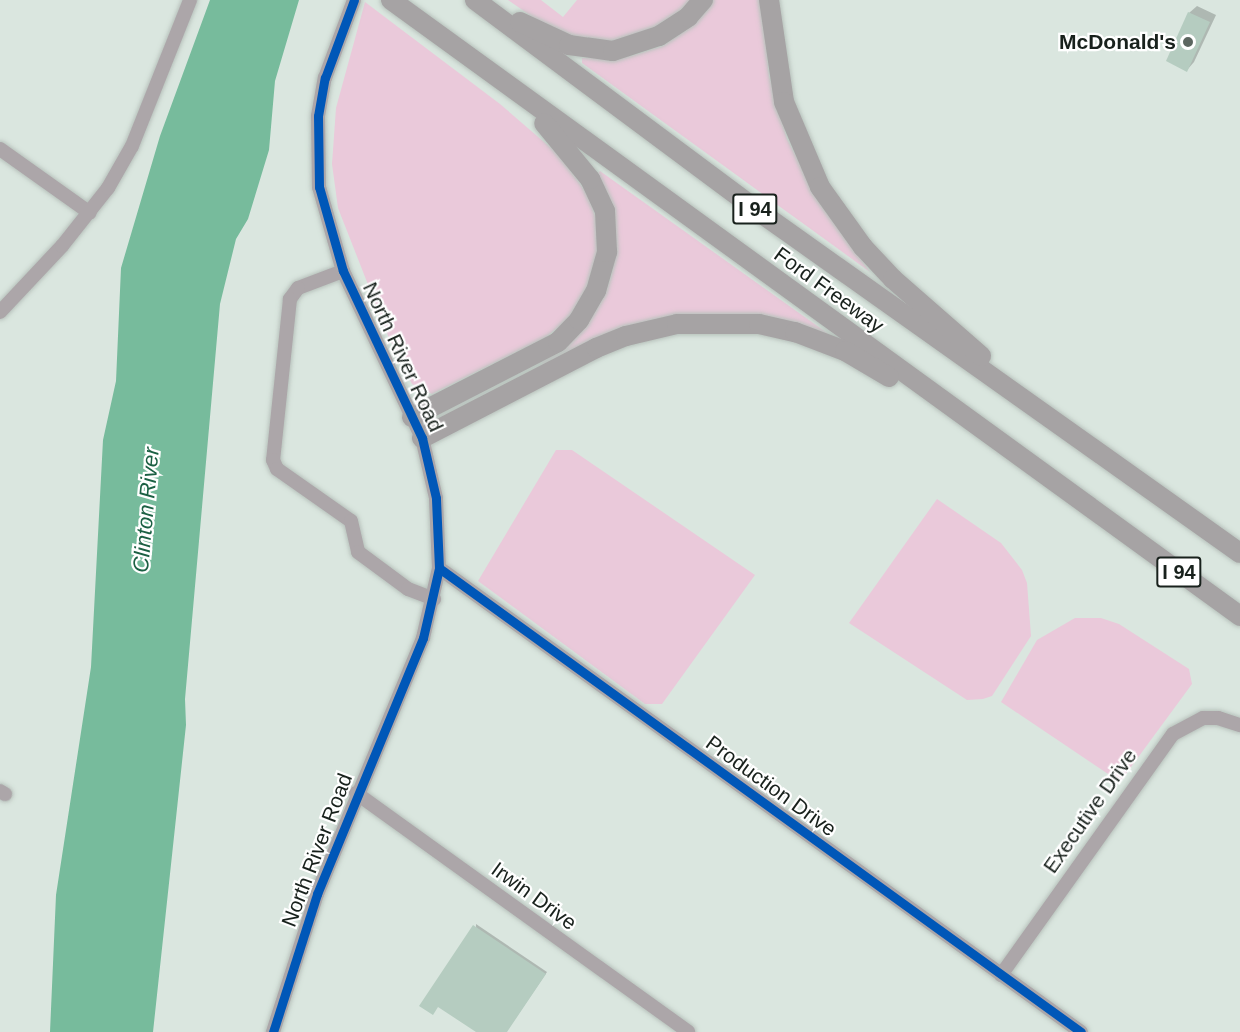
<!DOCTYPE html>
<html>
<head>
<meta charset="utf-8">
<style>
  body { margin:0 }
  #map { position:relative; width:1240px; height:1032px; overflow:hidden; background:#dae6df; font-family:Helvetica,sans-serif }
  div>[style] { position:absolute }
  .green>* { inset:0; background:#eac9da }
  .water>* { inset:0; background:#77bb9c }
  .shadow>* { inset:0; background:#0003 }
  .building>* { inset:0; background:#b5ccc0 }
  .roads { filter:drop-shadow(0 0 2px #b8c2bc) drop-shadow(0 0 2px #b8c2bc) }
  .minor>* { height:14px; margin:-7px; padding:0 7px; transform-origin:7px; border-radius:7px; background:#aca6a9 }
  .highway>* { height:20px; margin:-10px; padding:0 10px; transform-origin:10px; border-radius:10px; background:#a6a3a4 }
  .cycleway>* { height:9px; margin:-4.5px; padding:0 4.5px; transform-origin:4.5px; border-radius:4.5px; background:#0057b8 }
  .dots>* { width:16px; height:16px; translate:-50% -50%; box-sizing:border-box; border:3px solid #fff; border-radius:50% }
  span { translate:-50% -50%; white-space:nowrap; text-align:center; line-height:1.15; -webkit-text-stroke:4.5px #fff; paint-order:stroke }
  .shield-label span { padding:2px 4px; background:#fff; border:2px solid; border-radius:4px; -webkit-text-stroke-width:0 }
  .shield-label { font-size:20px; color:#18211c; font-weight:700 }
  .poi-label { font-size:21px; color:#18211c; font-weight:700 }
  .right { translate:-100% -50%; text-align:right }
  .street-label { font-size:21px; color:#18211c }
  .water-label { font-size:22px; color:#1b6043; font-style:italic }
</style>
</head>
<body>
<div id="map">
  <div class="green">
    <i style="clip-path:polygon(508px 0,541px 0,563px 17px,577px 0,692px 0,662px 26px,614px 42px,582px 41px,544px 25px)"></i>
    <i style="clip-path:polygon(713px 0,762px 0,769px 76px,787px 139px,820px 204px,870px 272px,582px 63px,582px 58px,631px 56px,663px 46px,690px 27px)"></i>
    <i style="clip-path:polygon(365px 2px,500px 104px,558px 154px,588px 195px,596px 219px,599px 239px,595px 273px,578px 306px,566px 321px,546px 337px,432px 394px,412px 384px,389px 338px,338px 208px,332px 164px,336px 108px)"></i>
    <i style="clip-path:polygon(600px 171px,830px 335px,731px 315px,544px 367px,542px 362px,559px 352px,606px 291px,611px 277px,614px 263px,597px 175px)"></i>
    <i style="clip-path:polygon(556px 450px,572px 450px,755px 575px,662px 704px,645px 704px,478px 581px)"></i>
    <i style="clip-path:polygon(937px 499px,1001px 543px,1022px 570px,1027px 583px,1031px 636px,992px 696px,983px 699px,967px 700px,849px 623px)"></i>
    <i style="clip-path:polygon(1075px 618px,1101px 618px,1119px 624px,1189px 669px,1192px 684px,1120px 782px,1001px 702px,1037px 640px)"></i>
  </div>
  <div class="water">
    <i style="clip-path:polygon(210px 0,299px 0,275px 81px,269px 150px,248px 219px,236px 239px,220px 304px,185px 699px,186px 725px,153px 1032px,50px 1032px,56px 895px,91px 667px,103px 440px,116px 381px,121px 268px,160px 136px)"></i>
  </div>
  <div class="shadow">
    <i style="clip-path:polygon(1197px 6px,1216px 15px,1194px 62px,1187px 70px,1189px 13px)"></i>
    <i style="clip-path:polygon(476px 924px,547px 972px,506px 1032px,479px 1032px)"></i>
  </div>
  <div class="building">
    <i style="clip-path:polygon(1188px 12px,1210px 22px,1187px 72px,1166px 61px)"></i>
    <i style="clip-path:polygon(473px 925px,546px 974px,507px 1032px,476px 1032px,438px 1007px,433px 1015px,419px 1006px)"></i>
  </div>
  <div class="roads">
    <div class="minor">
      <i style="left:0;top:149px;width:110px;rotate:35.4deg"></i>
      <i style="left:343px;top:271px;width:48px;rotate:159.3deg"></i>
      <i style="left:298px;top:288px;width:14px;rotate:126deg"></i>
      <i style="left:290px;top:299px;width:162px;rotate:96deg"></i>
      <i style="left:273px;top:460px;width:10px;rotate:66deg"></i>
      <i style="left:277px;top:469px;width:90px;rotate:35.1deg"></i>
      <i style="left:351px;top:521px;width:32px;rotate:77deg"></i>
      <i style="left:358px;top:552px;width:62px;rotate:36.5deg"></i>
      <i style="left:408px;top:589px;width:28px;rotate:21deg"></i>
      <i style="left:0;top:312px;width:91px;rotate:-46.8deg"></i>
      <i style="left:62px;top:246px;width:74px;rotate:-51.6deg"></i>
      <i style="left:108px;top:188px;width:48px;rotate:-60.3deg"></i>
      <i style="left:132px;top:146px;width:157px;rotate:-68.3deg"></i>
      <i style="left:439px;top:568px;width:792px;rotate:35.86deg"></i>
      <i style="left:0;top:791px;width:6px;rotate:31deg"></i>
      <i style="left:356px;top:793px;width:409px;rotate:35.7deg"></i>
      <i style="left:1001px;top:975px;width:296px;rotate:-54.5deg"></i>
      <i style="left:1173px;top:734px;width:34px;rotate:-28deg"></i>
      <i style="left:1203px;top:718px;width:15px"></i>
      <i style="left:1218px;top:718px;width:23px;rotate:18deg"></i>
      <i style="left:273px;top:1032px;width:145px;rotate:-72.3deg"></i>
      <i style="left:317px;top:894px;width:277px;rotate:-67.5deg"></i>
      <i style="left:423px;top:638px;width:72px;rotate:-77.1deg"></i>
      <i style="left:439px;top:568px;width:70px;rotate:-92.5deg"></i>
      <i style="left:436px;top:498px;width:62px;rotate:-103.1deg"></i>
      <i style="left:422px;top:438px;width:185px;rotate:-115.3deg"></i>
      <i style="left:343px;top:271px;width:87px;rotate:-105.9deg"></i>
      <i style="left:319px;top:187px;width:71px;rotate:-90.8deg"></i>
      <i style="left:318px;top:116px;width:39px;rotate:-80deg"></i>
      <i style="left:325px;top:78px;width:83px;rotate:-69.6deg"></i>
    </div>
    <div class="highway">
      <i style="left:391px;top:0;width:1049px;rotate:35.96deg"></i>
      <i style="left:475px;top:0;width:357px;rotate:36.7deg"></i>
      <i style="left:761px;top:213px;width:587px;rotate:35.37deg"></i>
      <i style="left:769px;top:0;width:103px;rotate:81.6deg"></i>
      <i style="left:784px;top:102px;width:92px;rotate:67deg"></i>
      <i style="left:820px;top:187px;width:74px;rotate:54.4deg"></i>
      <i style="left:863px;top:247px;width:44px;rotate:46.8deg"></i>
      <i style="left:893px;top:279px;width:117px;rotate:41.2deg"></i>
      <i style="left:520px;top:22px;width:54px;rotate:25.1deg"></i>
      <i style="left:569px;top:45px;width:44px;rotate:7.8deg"></i>
      <i style="left:613px;top:51px;width:48px;rotate:-18.1deg"></i>
      <i style="left:659px;top:36px;width:35px;rotate:-33deg"></i>
      <i style="left:688px;top:17px;width:23px;rotate:-49deg"></i>
      <i style="left:412px;top:417px;width:164px;rotate:-27.2deg"></i>
      <i style="left:558px;top:342px;width:30px;rotate:-46deg"></i>
      <i style="left:579px;top:320px;width:34px;rotate:-60deg"></i>
      <i style="left:596px;top:291px;width:41px;rotate:-74.2deg"></i>
      <i style="left:607px;top:252px;width:41px;rotate:-92.8deg"></i>
      <i style="left:605px;top:211px;width:35px;rotate:-115deg"></i>
      <i style="left:590px;top:179px;width:72px;rotate:-129.4deg"></i>
      <i style="left:422px;top:438px;width:196px;rotate:-27.3deg"></i>
      <i style="left:596px;top:348px;width:32px;rotate:-22deg"></i>
      <i style="left:626px;top:336px;width:52px;rotate:-13.2deg"></i>
      <i style="left:677px;top:324px;width:82px"></i>
      <i style="left:759px;top:324px;width:37px;rotate:13deg"></i>
      <i style="left:795px;top:332px;width:53px;rotate:20.8deg"></i>
      <i style="left:845px;top:351px;width:51px;rotate:30.6deg"></i>
    </div>
  </div>
  <div class="cycleway">
    <i style="left:439px;top:568px;width:792px;rotate:35.86deg"></i>
    <i style="left:273px;top:1032px;width:145px;rotate:-72.3deg"></i>
    <i style="left:317px;top:894px;width:277px;rotate:-67.5deg"></i>
    <i style="left:423px;top:638px;width:72px;rotate:-77.1deg"></i>
    <i style="left:439px;top:568px;width:70px;rotate:-92.5deg"></i>
    <i style="left:436px;top:498px;width:62px;rotate:-103.1deg"></i>
    <i style="left:422px;top:438px;width:185px;rotate:-115.3deg"></i>
    <i style="left:343px;top:271px;width:87px;rotate:-105.9deg"></i>
    <i style="left:319px;top:187px;width:71px;rotate:-90.8deg"></i>
    <i style="left:318px;top:116px;width:39px;rotate:-80deg"></i>
    <i style="left:325px;top:78px;width:83px;rotate:-69.6deg"></i>
  </div>
  <div class="dots">
    <i style="left:1188px;top:42px;background:#5c6660"></i>
  </div>
  <div class="shield-label">
    <span style="left:755px;top:209px">I 94</span>
    <span style="left:1179px;top:572px">I 94</span>
  </div>
  <div class="poi-label">
    <span class="right" style="left:1176px;top:42px">McDonald's</span>
  </div>
  <div class="street-label">
    <span style="left:829px;top:290px;rotate:36deg">Ford Freeway</span>
    <span style="left:403px;top:357px;rotate:65deg">North River Road</span>
    <span style="left:771px;top:786px;rotate:36deg">Production Drive</span>
    <span style="left:1090px;top:811px;rotate:-55deg">Executive Drive</span>
    <span style="left:317px;top:850px;rotate:-69deg">North River Road</span>
    <span style="left:534px;top:896px;rotate:36deg">Irwin Drive</span>
  </div>
  <div class="water-label">
    <span style="left:146px;top:510px;rotate:-85deg">Clinton River</span>
  </div>
</div>
</body>
</html>
